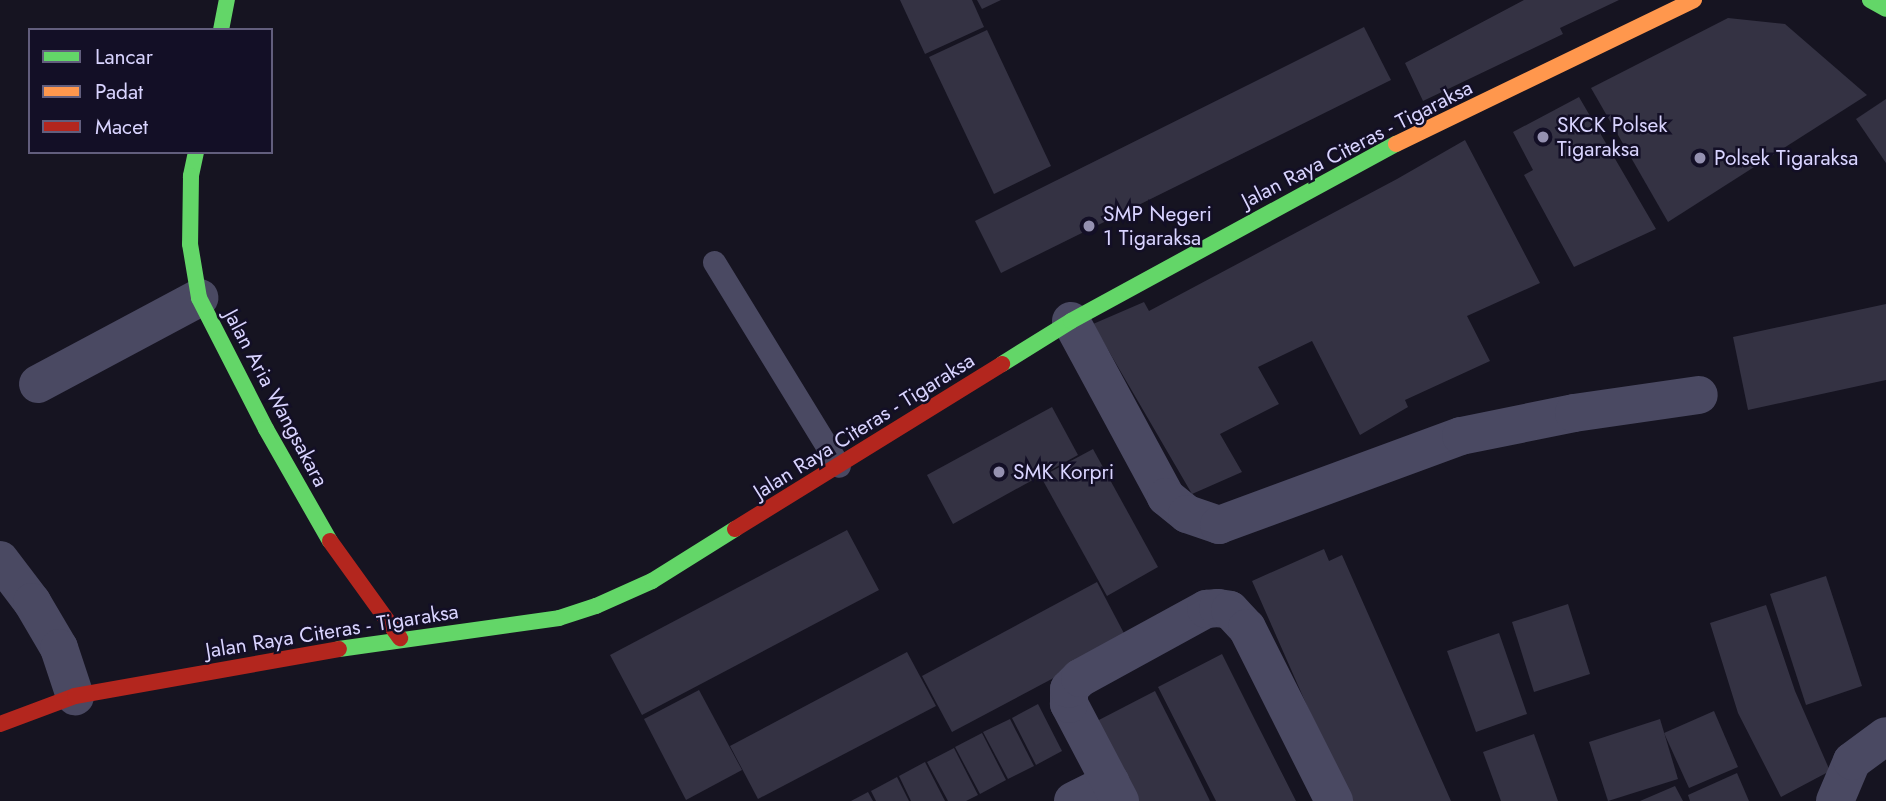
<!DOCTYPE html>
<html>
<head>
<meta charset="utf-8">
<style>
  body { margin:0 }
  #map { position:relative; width:1886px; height:801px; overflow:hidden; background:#161421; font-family:Jost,sans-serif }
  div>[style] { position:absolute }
  .building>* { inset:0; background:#343243 }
  .lane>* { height:23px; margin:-11.5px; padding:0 11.5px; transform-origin:11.5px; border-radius:11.5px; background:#4a4962 }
  .street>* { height:38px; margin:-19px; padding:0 19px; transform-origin:19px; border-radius:19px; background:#4a4962 }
  .fast>* { height:16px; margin:-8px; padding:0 8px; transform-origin:8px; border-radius:8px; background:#63d668 }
  .slow>* { height:16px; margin:-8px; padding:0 8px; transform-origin:8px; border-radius:8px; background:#ff974d }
  .jam>* { height:16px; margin:-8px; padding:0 8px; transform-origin:8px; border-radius:8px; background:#b3261e }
  .dots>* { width:19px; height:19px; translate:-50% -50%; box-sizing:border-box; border:4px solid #130f26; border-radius:50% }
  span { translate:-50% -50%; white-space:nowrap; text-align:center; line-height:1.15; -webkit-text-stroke:5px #130f26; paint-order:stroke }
  .poi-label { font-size:21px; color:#d9d4ff }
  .left { translate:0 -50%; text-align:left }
  .street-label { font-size:21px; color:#d9d4ff }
  .legend { position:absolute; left:28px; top:28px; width:245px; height:126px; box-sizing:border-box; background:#130f26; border:2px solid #625e7d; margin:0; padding:9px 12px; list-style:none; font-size:21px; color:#d9d4ff }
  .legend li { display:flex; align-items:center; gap:14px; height:35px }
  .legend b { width:35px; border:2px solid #625e7d }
</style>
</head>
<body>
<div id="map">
  <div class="building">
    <i style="clip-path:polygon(900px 0,972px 0,984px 27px,925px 54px)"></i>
    <i style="clip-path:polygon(977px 0,1001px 0,982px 9px)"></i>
    <i style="clip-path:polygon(1524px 0,1619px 0,1560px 28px,1563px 34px,1423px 101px,1405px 63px)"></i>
    <i style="clip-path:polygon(1728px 18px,1785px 24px,1867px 95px,1668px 222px,1591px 88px)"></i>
    <i style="clip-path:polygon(1364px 27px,1391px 80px,1001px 273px,975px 221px)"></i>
    <i style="clip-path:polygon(987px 30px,1051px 166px,994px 194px,929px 57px)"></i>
    <i style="clip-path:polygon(1579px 97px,1656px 229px,1574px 267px,1524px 175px,1533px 170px,1513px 132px)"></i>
    <i style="clip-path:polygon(1886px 99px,1886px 163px,1856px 119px)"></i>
    <i style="clip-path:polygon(1465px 140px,1540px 283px,1467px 316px,1490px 361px,1405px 400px,1408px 407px,1360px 435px,1312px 341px,1258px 367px,1279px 404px,1220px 434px,1242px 472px,1192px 494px,1093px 324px,1144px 302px,1149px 311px,1397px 179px)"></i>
    <i style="clip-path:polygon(1886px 304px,1886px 380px,1748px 410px,1733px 337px)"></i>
    <i style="clip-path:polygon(1052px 407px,1078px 455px,953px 524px,927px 475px)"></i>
    <i style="clip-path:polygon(1093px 449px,1158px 567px,1107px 596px,1041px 477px)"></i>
    <i style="clip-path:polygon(847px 530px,879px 590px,642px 715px,610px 655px)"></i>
    <i style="clip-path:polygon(1324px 549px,1329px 561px,1342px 555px,1451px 801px,1349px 801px,1252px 581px)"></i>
    <i style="clip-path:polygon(1826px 576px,1862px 686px,1806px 705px,1770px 594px)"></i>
    <i style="clip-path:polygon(1097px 582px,1127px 639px,952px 732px,922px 676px)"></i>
    <i style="clip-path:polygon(1568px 604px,1590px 674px,1534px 692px,1512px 622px)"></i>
    <i style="clip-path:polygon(1766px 605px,1795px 691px,1830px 771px,1781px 797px,1738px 713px,1710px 623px)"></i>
    <i style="clip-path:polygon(1499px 633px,1527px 714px,1476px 732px,1447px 651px)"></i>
    <i style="clip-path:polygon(907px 652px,936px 706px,758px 799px,730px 746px)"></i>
    <i style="clip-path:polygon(1222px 654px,1256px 722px,1296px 801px,1216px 801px,1158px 687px)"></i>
    <i style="clip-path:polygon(699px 690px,742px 770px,686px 800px,644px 719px)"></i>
    <i style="clip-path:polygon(1155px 691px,1191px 762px,1210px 801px,1135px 801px,1095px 722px)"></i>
    <i style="clip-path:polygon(1038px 704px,1062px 751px,1036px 765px,1012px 718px)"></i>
    <i style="clip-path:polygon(1714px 711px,1738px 767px,1689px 788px,1664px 733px)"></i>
    <i style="clip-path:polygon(1010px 719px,1034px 766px,1008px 779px,983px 732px)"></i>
    <i style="clip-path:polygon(1660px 719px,1678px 779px,1608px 801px,1589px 742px)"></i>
    <i style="clip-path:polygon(982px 733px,1006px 780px,980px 794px,955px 747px)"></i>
    <i style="clip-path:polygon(1534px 734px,1558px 801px,1501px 801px,1483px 752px)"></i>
    <i style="clip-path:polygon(954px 748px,978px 795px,966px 801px,948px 801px,927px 762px)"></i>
    <i style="clip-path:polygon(925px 762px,945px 801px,911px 801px,899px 776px)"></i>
    <i style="clip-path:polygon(1737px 773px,1749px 801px,1690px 801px,1688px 795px)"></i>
    <i style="clip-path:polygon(897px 777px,909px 801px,876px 801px,871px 791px)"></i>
    <i style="clip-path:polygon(1675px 786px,1683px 801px,1640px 801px)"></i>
    <i style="clip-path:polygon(868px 792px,873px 801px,851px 801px)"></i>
  </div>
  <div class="lane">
    <i style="left:714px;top:262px;width:239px;rotate:58.5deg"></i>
  </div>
  <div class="street">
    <i style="left:1071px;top:321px;width:200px;rotate:61.6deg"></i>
    <i style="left:1166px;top:497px;width:27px;rotate:39deg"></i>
    <i style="left:1187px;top:514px;width:34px;rotate:19deg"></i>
    <i style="left:1219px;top:525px;width:258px;rotate:-20.2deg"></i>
    <i style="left:1461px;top:436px;width:115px;rotate:-11.5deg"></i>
    <i style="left:1574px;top:413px;width:126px;rotate:-8.2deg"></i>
    <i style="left:38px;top:384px;width:183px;rotate:-28.1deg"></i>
    <i style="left:0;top:560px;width:53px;rotate:52.7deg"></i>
    <i style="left:32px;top:602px;width:53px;rotate:59.6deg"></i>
    <i style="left:59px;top:648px;width:51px;rotate:71.6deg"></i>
    <i style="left:1073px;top:801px;width:42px;rotate:-26.6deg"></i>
    <i style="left:1120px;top:801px;width:110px;rotate:-117.7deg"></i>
    <i style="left:1069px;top:704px;width:15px;rotate:-90deg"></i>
    <i style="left:1069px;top:689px;width:16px;rotate:-45deg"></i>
    <i style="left:1080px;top:678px;width:144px;rotate:-28.7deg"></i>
    <i style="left:1206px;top:609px;width:12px;rotate:-5deg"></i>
    <i style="left:1218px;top:608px;width:12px;rotate:9deg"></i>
    <i style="left:1230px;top:610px;width:25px;rotate:47deg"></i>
    <i style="left:1247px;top:628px;width:194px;rotate:63.3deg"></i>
    <i style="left:1835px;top:801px;width:43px;rotate:-67deg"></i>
    <i style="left:1852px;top:761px;width:42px;rotate:-36.3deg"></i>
  </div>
  <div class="fast">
    <i style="left:1870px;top:0;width:18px;rotate:29deg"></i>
    <i style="left:221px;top:30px;width:31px;rotate:-79deg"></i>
    <i style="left:196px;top:152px;width:25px;rotate:102deg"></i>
    <i style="left:191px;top:176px;width:68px;rotate:90.8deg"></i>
    <i style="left:190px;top:244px;width:55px;rotate:80.5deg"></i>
    <i style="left:199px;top:298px;width:147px;rotate:62.9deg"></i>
    <i style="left:266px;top:429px;width:129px;rotate:60.3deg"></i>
    <i style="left:1002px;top:364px;width:81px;rotate:-31.9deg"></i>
    <i style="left:1071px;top:321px;width:370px;rotate:-28.6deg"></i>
    <i style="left:339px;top:649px;width:222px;rotate:-8deg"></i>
    <i style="left:559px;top:618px;width:39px;rotate:-18deg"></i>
    <i style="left:596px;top:606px;width:61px;rotate:-24.1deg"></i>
    <i style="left:652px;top:581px;width:98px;rotate:-32.1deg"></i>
  </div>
  <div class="slow">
    <i style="left:1396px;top:144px;width:331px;rotate:-25.8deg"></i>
  </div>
  <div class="jam">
    <i style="left:735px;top:529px;width:314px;rotate:-31.7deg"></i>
    <i style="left:330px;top:541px;width:120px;rotate:54.2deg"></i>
    <i style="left:0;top:724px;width:80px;rotate:-20.5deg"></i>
    <i style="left:75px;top:696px;width:268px;rotate:-10.1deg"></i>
  </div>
  <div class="dots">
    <i style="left:1543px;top:137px;background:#9591b1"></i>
    <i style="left:1700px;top:158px;background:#9591b1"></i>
    <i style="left:1089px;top:226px;background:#9591b1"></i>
    <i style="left:999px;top:472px;background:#9591b1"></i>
  </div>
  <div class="poi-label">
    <span class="left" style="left:1557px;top:137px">SKCK Polsek<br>Tigaraksa</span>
    <span class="left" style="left:1714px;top:158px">Polsek Tigaraksa</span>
    <span class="left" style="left:1103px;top:226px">SMP Negeri<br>1 Tigaraksa</span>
    <span class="left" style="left:1013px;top:472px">SMK Korpri</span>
  </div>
  <div class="street-label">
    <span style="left:1357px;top:144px;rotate:-27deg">Jalan Raya Citeras - Tigaraksa</span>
    <span style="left:276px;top:398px;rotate:62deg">Jalan Aria Wangsakara</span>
    <span style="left:864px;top:426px;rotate:-32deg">Jalan Raya Citeras - Tigaraksa</span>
    <span style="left:332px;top:631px;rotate:-9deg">Jalan Raya Citeras - Tigaraksa</span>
  </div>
  <ul class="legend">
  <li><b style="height:9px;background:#63d668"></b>Lancar</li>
  <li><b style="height:9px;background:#ff974d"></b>Padat</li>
  <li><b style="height:9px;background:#b3261e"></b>Macet</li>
  </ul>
</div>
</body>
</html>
